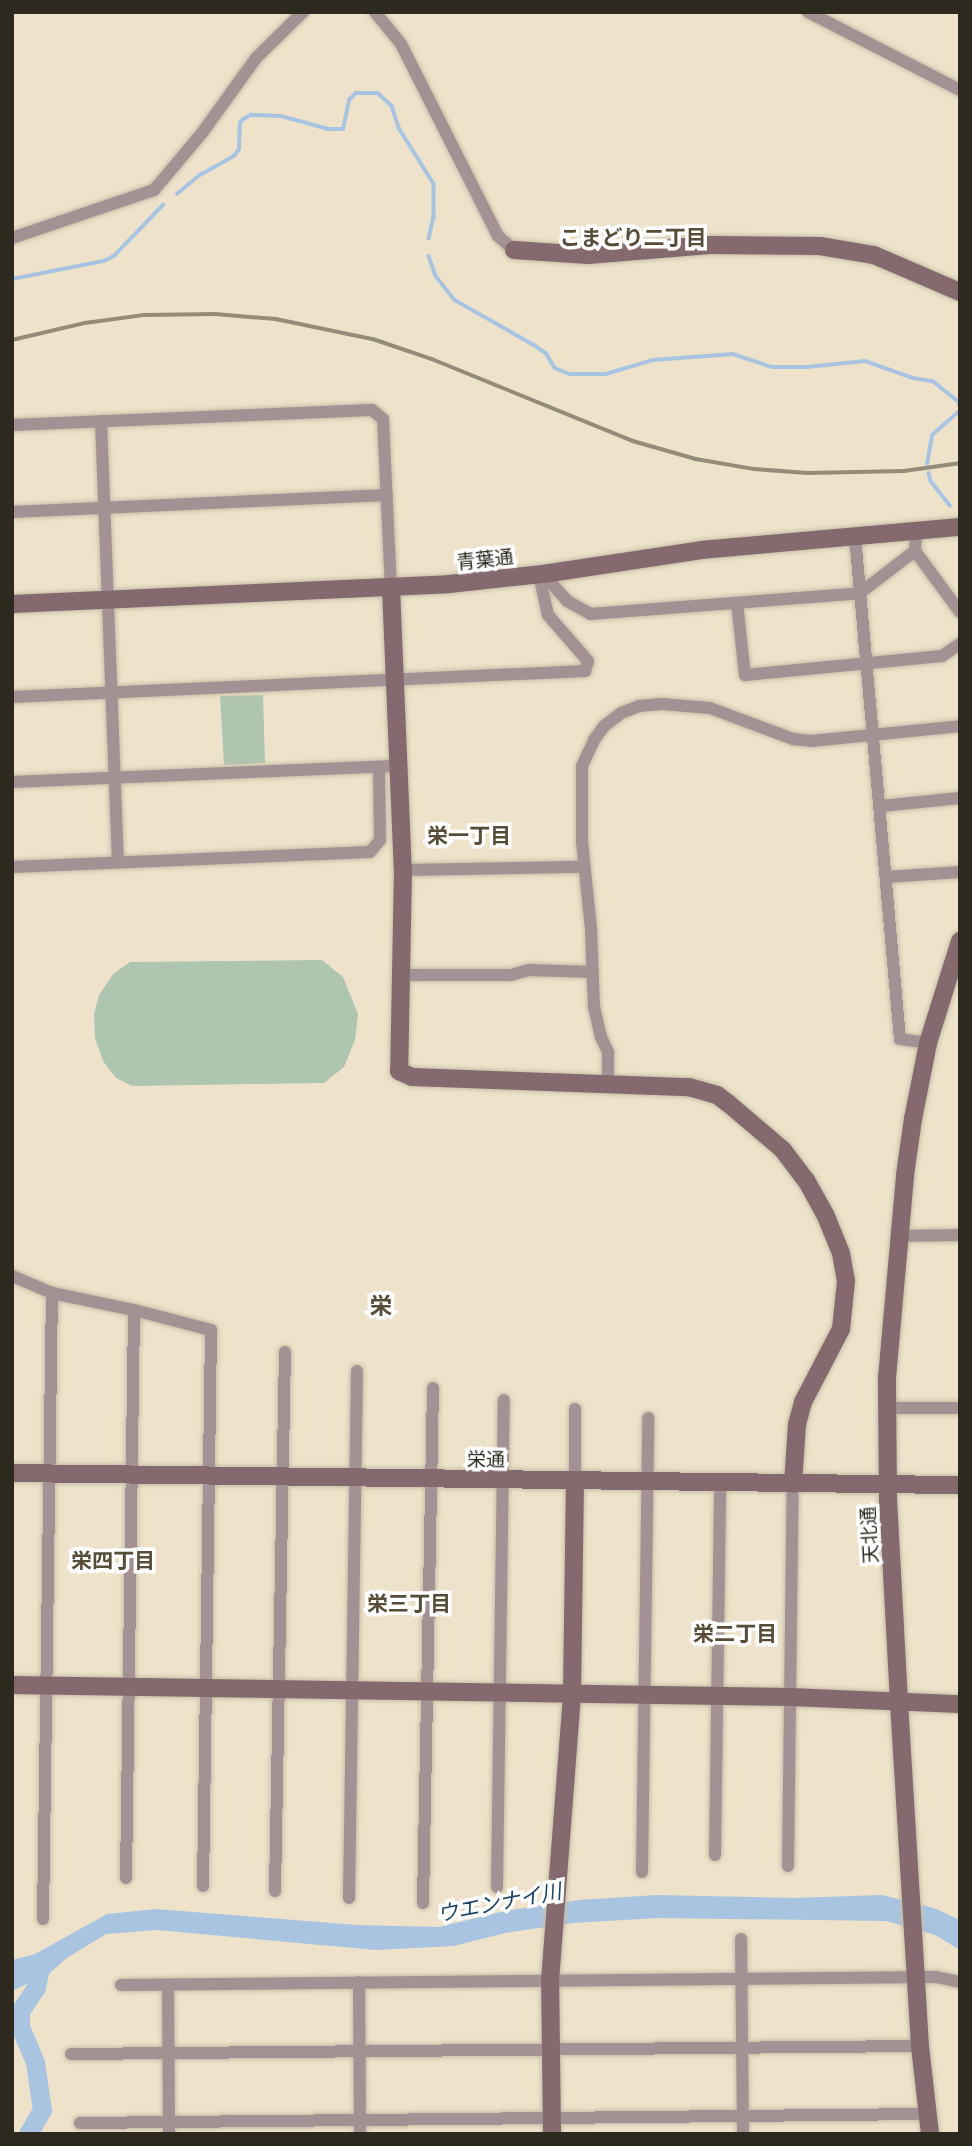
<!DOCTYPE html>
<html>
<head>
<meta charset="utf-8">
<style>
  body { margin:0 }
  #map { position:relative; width:972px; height:2146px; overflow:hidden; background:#eee3ca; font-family:"Golos Text","Noto Sans JP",sans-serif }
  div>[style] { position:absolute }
  .green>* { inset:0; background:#aec5af }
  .water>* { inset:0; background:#a9c4e1 }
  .stream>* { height:3.5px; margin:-1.75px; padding:0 1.75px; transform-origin:1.75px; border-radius:1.75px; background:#a9c4e1 }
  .river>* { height:19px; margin:-9.5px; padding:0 9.5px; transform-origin:9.5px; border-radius:9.5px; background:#a9c4e1 }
  .roads { filter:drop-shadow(0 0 2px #c7bea8) drop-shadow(0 0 2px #c7bea8) }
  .street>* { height:12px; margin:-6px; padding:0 6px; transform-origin:6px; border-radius:6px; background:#a49194 }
  .secondary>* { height:18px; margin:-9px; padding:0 9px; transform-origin:9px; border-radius:9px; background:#84696e }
  .rail>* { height:3.5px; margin:-1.75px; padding:0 1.75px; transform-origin:1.75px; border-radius:1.75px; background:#948c7a }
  span { translate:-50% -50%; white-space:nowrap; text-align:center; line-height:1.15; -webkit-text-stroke:7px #fff; paint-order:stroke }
  .street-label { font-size:19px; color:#2d291f }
  .neighbourhood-label { font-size:21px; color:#564c37; font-weight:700 }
  .water-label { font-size:21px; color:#1a4168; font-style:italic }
  .quarter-label { font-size:23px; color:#564c37; font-weight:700 }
  .frame { position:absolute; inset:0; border:14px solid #2d291f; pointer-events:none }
</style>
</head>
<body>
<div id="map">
  <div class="green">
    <i style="clip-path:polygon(263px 695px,265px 763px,224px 765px,220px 696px)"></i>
    <i style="clip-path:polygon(322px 960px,343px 977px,358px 1014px,355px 1040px,344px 1067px,324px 1083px,132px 1086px,116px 1078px,103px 1061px,95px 1038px,94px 1014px,99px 995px,113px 974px,130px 962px)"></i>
  </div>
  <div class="water">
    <i style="clip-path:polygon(656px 1895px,793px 1898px,882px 1895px,934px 1908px,960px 1920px,960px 1950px,935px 1935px,886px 1921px,658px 1918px,573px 1923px,505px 1933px,454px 1946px,376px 1950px,156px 1930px,106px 1934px,67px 1958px,50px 1973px,12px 1991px,12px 1960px,35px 1954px,107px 1914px,156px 1909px,357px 1925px,439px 1927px,505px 1911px,579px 1900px)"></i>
  </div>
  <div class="stream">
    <i style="left:177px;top:194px;width:30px;rotate:-40deg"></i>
    <i style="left:200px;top:175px;width:39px;rotate:-29deg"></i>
    <i style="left:234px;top:156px;width:9px;rotate:-54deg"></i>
    <i style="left:239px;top:149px;width:26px;rotate:-88deg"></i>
    <i style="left:240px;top:123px;width:5px;rotate:-53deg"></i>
    <i style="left:243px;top:119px;width:9px;rotate:-27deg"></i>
    <i style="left:251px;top:115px;width:30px;rotate:2deg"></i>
    <i style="left:281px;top:116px;width:50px;rotate:15.2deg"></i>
    <i style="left:329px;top:129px;width:14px"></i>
    <i style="left:343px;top:129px;width:30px;rotate:-78deg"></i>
    <i style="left:349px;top:100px;width:10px;rotate:-45deg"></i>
    <i style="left:356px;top:93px;width:22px"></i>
    <i style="left:378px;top:93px;width:19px;rotate:43deg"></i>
    <i style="left:392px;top:106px;width:23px;rotate:72deg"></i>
    <i style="left:399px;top:128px;width:66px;rotate:58deg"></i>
    <i style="left:434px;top:184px;width:33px;rotate:90deg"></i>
    <i style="left:434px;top:217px;width:22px;rotate:103deg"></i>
    <i style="left:429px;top:256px;width:21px;rotate:71deg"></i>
    <i style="left:436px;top:276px;width:31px;rotate:52deg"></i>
    <i style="left:455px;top:300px;width:91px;rotate:29.7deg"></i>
    <i style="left:534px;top:345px;width:14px;rotate:34deg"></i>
    <i style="left:546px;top:353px;width:17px;rotate:59deg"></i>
    <i style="left:555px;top:368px;width:16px;rotate:22deg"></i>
    <i style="left:570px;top:374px;width:36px"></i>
    <i style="left:606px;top:374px;width:49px;rotate:-16.6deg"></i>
    <i style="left:653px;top:360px;width:80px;rotate:-4.3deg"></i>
    <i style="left:733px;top:354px;width:41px;rotate:18.4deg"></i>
    <i style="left:772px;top:367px;width:35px"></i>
    <i style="left:807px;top:367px;width:58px;rotate:-5.9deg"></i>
    <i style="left:865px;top:361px;width:51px;rotate:19.5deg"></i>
    <i style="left:913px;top:378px;width:20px;rotate:9deg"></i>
    <i style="left:933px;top:381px;width:33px;rotate:39deg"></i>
    <i style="left:959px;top:402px;width:4px;rotate:76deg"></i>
    <i style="left:12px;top:279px;width:94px;rotate:-11.1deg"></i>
    <i style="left:104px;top:261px;width:11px;rotate:-27deg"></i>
    <i style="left:114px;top:256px;width:71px;rotate:-46.1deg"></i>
    <i style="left:927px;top:464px;width:29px;rotate:-80deg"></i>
    <i style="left:932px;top:435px;width:37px;rotate:-41deg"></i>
    <i style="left:929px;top:473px;width:8px;rotate:76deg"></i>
    <i style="left:931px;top:481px;width:31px;rotate:52deg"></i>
  </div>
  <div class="river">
    <i style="left:28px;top:2134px;width:28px;rotate:-60deg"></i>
    <i style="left:42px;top:2110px;width:49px;rotate:-98.3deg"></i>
    <i style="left:35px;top:2062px;width:38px;rotate:-113deg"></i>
    <i style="left:20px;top:2027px;width:16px;rotate:-90deg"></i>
    <i style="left:20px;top:2011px;width:29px;rotate:-56deg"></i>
    <i style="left:36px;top:1987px;width:24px;rotate:-78deg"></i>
  </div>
  <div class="roads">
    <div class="street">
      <i style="left:375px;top:12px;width:41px;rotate:50.9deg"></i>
      <i style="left:401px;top:44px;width:215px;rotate:63.2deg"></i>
      <i style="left:498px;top:236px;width:21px;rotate:41deg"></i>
      <i style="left:808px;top:12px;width:171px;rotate:27.2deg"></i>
      <i style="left:12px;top:238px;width:150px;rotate:-18.7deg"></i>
      <i style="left:154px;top:190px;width:75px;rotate:-49.9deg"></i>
      <i style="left:202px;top:133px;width:92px;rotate:-54.2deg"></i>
      <i style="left:256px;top:58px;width:66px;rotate:-44.4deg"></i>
      <i style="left:101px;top:421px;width:441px;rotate:87.8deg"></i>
      <i style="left:12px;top:425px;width:360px;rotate:-2.4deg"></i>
      <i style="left:372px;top:410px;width:14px;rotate:39deg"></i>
      <i style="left:383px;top:419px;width:169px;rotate:87.3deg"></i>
      <i style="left:12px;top:512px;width:375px;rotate:-2.6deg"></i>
      <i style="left:855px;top:536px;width:505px;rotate:84.89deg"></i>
      <i style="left:900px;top:1039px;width:28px;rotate:8deg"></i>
      <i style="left:915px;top:551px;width:76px;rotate:53.6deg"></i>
      <i style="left:543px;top:574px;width:36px;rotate:48deg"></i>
      <i style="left:567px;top:601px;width:26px;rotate:29deg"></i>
      <i style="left:590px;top:614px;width:271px;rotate:-4.4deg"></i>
      <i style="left:860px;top:593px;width:69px;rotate:-37.4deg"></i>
      <i style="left:915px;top:551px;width:21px;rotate:-87deg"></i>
      <i style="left:737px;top:603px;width:72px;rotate:83.7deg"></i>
      <i style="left:745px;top:675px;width:198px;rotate:-5.5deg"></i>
      <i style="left:942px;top:656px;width:22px;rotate:-34deg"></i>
      <i style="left:12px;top:697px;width:574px;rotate:-2.6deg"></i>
      <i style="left:585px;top:671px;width:10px;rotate:-73deg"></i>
      <i style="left:588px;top:661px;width:61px;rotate:-131deg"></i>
      <i style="left:548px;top:615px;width:41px;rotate:-102.7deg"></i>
      <i style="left:12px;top:782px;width:388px;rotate:-2.4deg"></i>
      <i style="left:881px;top:806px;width:79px;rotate:-5.8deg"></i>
      <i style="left:12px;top:867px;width:358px;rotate:-2.4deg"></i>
      <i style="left:370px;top:852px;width:16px;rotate:-50deg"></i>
      <i style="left:380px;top:840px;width:73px;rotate:-90.8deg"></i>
      <i style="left:403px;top:870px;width:180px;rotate:-1deg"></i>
      <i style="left:887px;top:877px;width:73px;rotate:-3.9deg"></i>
      <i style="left:400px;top:975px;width:111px"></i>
      <i style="left:511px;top:975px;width:19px;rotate:-16deg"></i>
      <i style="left:529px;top:970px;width:63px;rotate:1.8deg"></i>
      <i style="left:608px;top:1084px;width:32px;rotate:-90deg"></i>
      <i style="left:608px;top:1052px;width:17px;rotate:-115deg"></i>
      <i style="left:601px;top:1037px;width:31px;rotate:-103deg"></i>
      <i style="left:594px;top:1007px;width:78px;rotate:-92.2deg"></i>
      <i style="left:591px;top:929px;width:87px;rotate:-95.9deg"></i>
      <i style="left:582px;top:842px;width:76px;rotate:-90deg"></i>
      <i style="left:582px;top:766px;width:29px;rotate:-65deg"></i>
      <i style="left:594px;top:740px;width:17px;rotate:-54deg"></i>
      <i style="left:604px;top:726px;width:21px;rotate:-37deg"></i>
      <i style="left:621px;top:713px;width:19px;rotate:-21deg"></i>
      <i style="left:639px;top:706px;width:23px;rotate:-5deg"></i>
      <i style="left:662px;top:704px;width:48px;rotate:4.8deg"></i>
      <i style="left:710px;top:708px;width:89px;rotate:20.5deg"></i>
      <i style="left:793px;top:739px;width:18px;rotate:6deg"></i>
      <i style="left:811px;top:741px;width:150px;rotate:-5.7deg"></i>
      <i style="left:899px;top:1236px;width:61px;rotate:-0.9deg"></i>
      <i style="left:12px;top:1276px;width:43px;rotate:23deg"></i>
      <i style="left:52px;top:1293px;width:84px;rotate:11.7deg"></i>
      <i style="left:134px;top:1310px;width:80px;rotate:14.6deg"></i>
      <i style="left:211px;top:1330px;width:556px;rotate:90.82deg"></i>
      <i style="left:887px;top:1408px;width:73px"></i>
      <i style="left:575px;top:1481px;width:72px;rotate:-90deg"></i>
      <i style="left:715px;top:1855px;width:372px;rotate:-89.2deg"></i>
      <i style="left:788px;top:1866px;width:382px;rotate:-89.3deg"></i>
      <i style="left:642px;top:1872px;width:454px;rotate:-89.2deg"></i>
      <i style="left:126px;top:1878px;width:568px;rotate:-89.19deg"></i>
      <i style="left:497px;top:1887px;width:487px;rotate:-89.2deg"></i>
      <i style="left:275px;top:1891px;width:539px;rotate:-88.94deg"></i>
      <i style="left:349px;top:1898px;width:527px;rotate:-89.13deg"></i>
      <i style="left:423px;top:1903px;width:515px;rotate:-88.89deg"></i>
      <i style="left:43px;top:1919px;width:626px;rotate:-89.18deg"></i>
      <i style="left:741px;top:1939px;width:195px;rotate:89.4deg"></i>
      <i style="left:359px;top:1982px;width:152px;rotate:89.6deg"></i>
      <i style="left:121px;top:1985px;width:815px;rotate:-0.56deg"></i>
      <i style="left:936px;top:1977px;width:25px;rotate:12deg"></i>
      <i style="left:168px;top:1985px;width:149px;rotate:89.6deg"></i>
      <i style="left:71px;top:2054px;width:849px;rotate:-0.54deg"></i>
      <i style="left:80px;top:2123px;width:848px;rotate:-0.61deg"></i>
    </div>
    <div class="secondary">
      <i style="left:514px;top:250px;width:74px;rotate:3.9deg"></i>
      <i style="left:588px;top:255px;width:122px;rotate:-4.7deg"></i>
      <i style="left:710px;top:245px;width:110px;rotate:0.5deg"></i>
      <i style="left:820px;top:246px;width:55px;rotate:9.5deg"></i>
      <i style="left:874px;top:255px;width:94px;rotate:23.3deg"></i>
      <i style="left:391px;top:588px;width:282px;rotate:87.6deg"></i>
      <i style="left:403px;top:870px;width:201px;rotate:91.1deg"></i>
      <i style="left:399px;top:1071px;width:14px;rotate:25deg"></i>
      <i style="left:412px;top:1077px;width:277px;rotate:2.1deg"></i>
      <i style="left:689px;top:1087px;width:29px;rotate:16deg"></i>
      <i style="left:717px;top:1095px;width:15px;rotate:37deg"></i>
      <i style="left:729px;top:1104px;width:71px;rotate:40.4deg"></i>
      <i style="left:783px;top:1150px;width:38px;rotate:53deg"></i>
      <i style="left:806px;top:1180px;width:39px;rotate:61deg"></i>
      <i style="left:825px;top:1214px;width:42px;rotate:67.7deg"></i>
      <i style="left:841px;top:1253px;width:28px;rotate:80deg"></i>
      <i style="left:846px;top:1281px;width:48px;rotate:95.9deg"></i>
      <i style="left:841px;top:1329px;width:82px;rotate:117.5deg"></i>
      <i style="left:803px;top:1402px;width:23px;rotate:105deg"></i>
      <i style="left:797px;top:1424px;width:60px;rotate:93.8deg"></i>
      <i style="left:12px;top:604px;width:437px;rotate:-2.6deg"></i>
      <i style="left:449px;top:584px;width:95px;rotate:-6.1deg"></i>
      <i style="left:543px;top:574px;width:160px;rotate:-8.6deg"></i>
      <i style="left:701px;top:550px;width:260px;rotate:-5.1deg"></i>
      <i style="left:12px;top:1473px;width:948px;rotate:0.73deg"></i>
      <i style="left:12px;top:1685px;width:778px;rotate:0.88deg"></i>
      <i style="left:790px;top:1697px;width:170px;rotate:2.4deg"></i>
      <i style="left:552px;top:2134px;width:153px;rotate:-90.7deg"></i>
      <i style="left:550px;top:1981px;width:288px;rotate:-85.6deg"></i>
      <i style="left:572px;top:1694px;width:213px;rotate:-89.2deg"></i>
      <i style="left:930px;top:2134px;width:89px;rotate:-96.5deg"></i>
      <i style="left:920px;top:2046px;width:345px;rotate:-93.5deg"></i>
      <i style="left:899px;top:1702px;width:201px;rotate:-93.1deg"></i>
      <i style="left:888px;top:1501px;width:123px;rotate:-90.5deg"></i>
      <i style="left:887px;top:1378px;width:204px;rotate:-84.9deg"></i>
      <i style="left:905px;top:1175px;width:57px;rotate:-81.9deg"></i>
      <i style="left:913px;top:1119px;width:77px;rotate:-78.8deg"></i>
      <i style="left:928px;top:1043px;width:107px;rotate:-72.6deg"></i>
    </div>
  </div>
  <div class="rail">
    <i style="left:12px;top:340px;width:75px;rotate:-13.1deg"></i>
    <i style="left:85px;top:323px;width:60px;rotate:-7.7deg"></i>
    <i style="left:144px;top:315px;width:71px;rotate:-0.8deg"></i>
    <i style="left:215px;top:314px;width:61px;rotate:4.7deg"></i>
    <i style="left:276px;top:319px;width:99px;rotate:11.7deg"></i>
    <i style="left:373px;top:339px;width:62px;rotate:18.7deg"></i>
    <i style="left:432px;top:359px;width:217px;rotate:22.2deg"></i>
    <i style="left:633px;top:441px;width:66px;rotate:15.9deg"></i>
    <i style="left:696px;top:459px;width:59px;rotate:9.8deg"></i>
    <i style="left:754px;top:469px;width:53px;rotate:4.3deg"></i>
    <i style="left:807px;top:473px;width:97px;rotate:-1.2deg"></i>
    <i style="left:904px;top:471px;width:57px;rotate:-8.1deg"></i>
  </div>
  <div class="street-label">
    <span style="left:485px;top:559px;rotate:-6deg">青葉通</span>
    <span style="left:486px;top:1459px;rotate:1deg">栄通</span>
    <span style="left:869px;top:1535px;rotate:-93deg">天北通</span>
  </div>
  <div class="neighbourhood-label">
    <span style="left:633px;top:237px">こまどり二丁目</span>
    <span style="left:469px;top:835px">栄一丁目</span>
    <span style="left:113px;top:1560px">栄四丁目</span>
    <span style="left:409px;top:1603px">栄三丁目</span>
    <span style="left:735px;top:1633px">栄二丁目</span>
  </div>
  <div class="water-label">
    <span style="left:499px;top:1902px;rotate:-11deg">ウエンナイ川</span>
  </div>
  <div class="quarter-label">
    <span style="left:381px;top:1305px">栄</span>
  </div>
  <div class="frame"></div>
</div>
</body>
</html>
